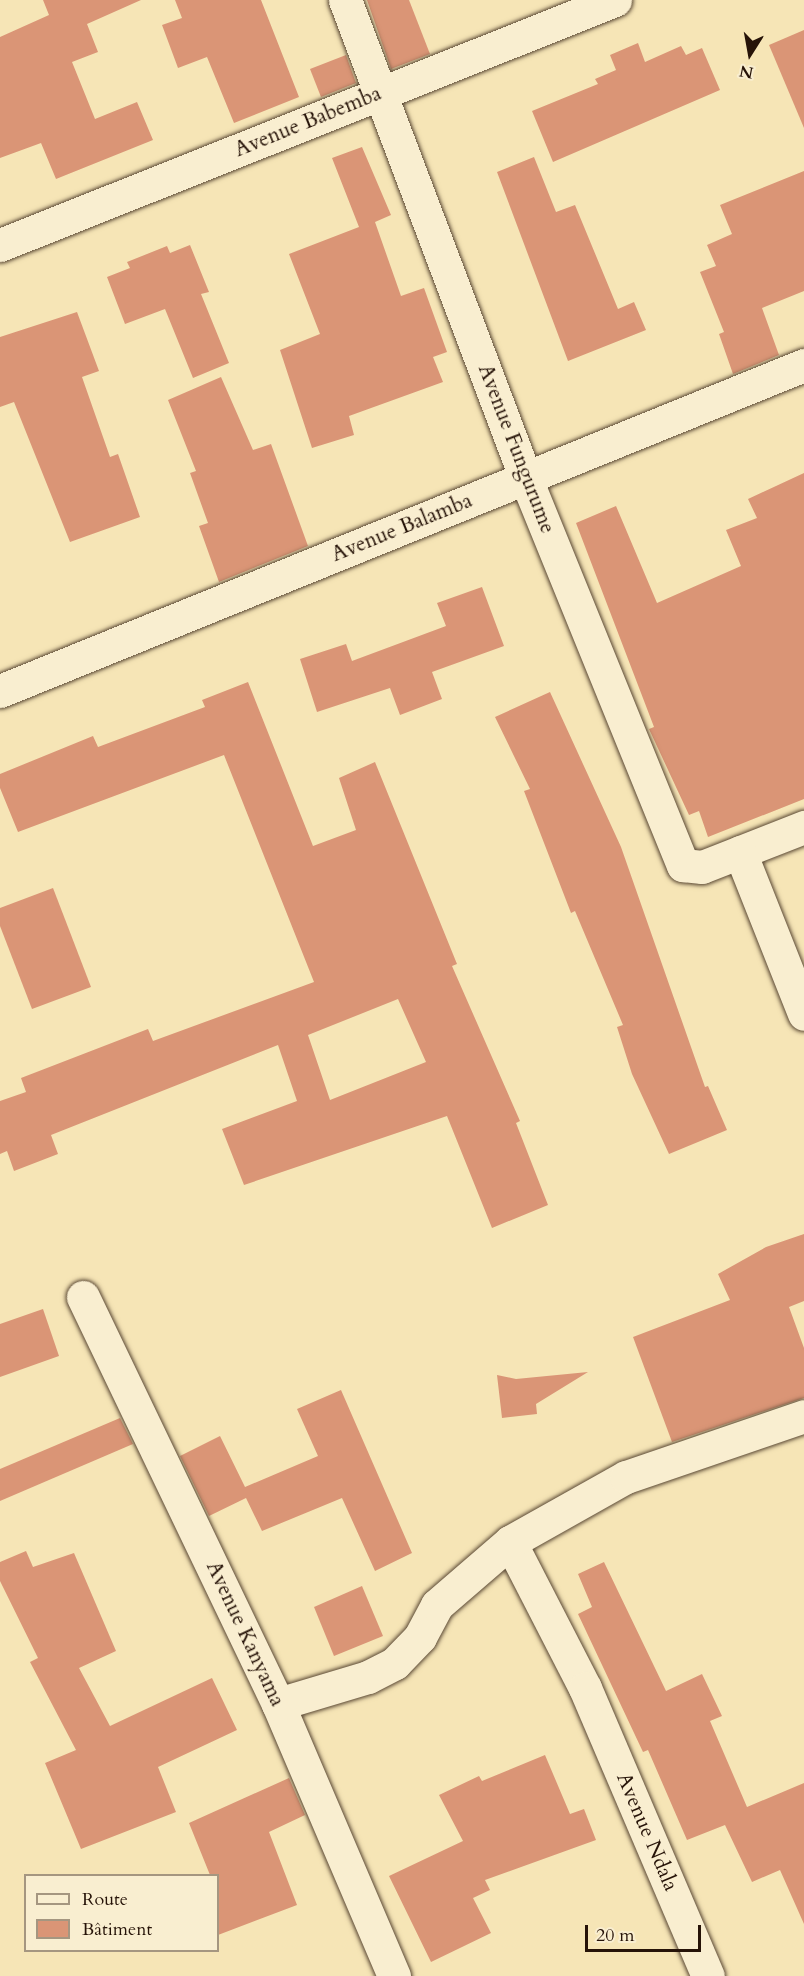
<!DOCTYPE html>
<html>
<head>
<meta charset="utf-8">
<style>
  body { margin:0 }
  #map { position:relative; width:804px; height:1976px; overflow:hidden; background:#f6e5b6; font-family:Cardo,serif }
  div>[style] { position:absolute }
  .building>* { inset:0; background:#da9576 }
  .roads { filter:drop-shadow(0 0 2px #5a4834) drop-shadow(0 0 2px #5a4834) }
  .street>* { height:33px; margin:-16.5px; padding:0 16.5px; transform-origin:16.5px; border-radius:16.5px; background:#f9eed0 }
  span { translate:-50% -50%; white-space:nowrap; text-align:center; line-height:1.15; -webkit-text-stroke:5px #f9eed0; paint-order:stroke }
  .street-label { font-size:21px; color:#261308 }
  .legend { position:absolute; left:24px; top:1874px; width:195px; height:78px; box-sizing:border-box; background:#f9eed0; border:2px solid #a59680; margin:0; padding:8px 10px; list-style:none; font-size:18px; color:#261308 }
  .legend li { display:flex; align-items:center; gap:12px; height:30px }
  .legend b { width:30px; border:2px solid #a59680 }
  .north { position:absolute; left:720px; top:24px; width:60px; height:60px; -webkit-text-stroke:4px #f9eed0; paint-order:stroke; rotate:191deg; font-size:16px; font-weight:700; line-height:24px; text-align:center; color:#261308 }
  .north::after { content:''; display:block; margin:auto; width:21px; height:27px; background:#261308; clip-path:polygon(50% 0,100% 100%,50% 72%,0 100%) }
  .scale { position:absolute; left:585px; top:1925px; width:116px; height:27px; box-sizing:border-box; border:3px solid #261308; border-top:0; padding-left:8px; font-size:18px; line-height:21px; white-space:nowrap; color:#261308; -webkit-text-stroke:4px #f9eed0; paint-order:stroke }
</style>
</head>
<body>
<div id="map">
  <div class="building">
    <i style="clip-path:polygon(43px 0,141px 0,87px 24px,98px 52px,72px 62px,95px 119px,137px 102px,153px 140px,56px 179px,41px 143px,0 158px,0 37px,49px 15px)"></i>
    <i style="clip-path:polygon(175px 0,261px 0,299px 97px,234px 123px,207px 57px,178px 68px,162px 25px,182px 18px)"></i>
    <i style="clip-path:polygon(367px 0,409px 0,430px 54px,391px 69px)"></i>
    <i style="clip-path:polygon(804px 30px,804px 128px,769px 45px)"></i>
    <i style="clip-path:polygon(638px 43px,645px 62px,681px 46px,686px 55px,702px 48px,720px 90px,553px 162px,532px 111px,598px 84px,595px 79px,616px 70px,610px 55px)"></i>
    <i style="clip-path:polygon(346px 55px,356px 83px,321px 97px,310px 69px)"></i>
    <i style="clip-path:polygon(362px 147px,391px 215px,375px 222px,401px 296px,424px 288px,447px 352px,433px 357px,443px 382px,349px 416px,354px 435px,312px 448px,280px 350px,320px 334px,289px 254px,359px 227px,332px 158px)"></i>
    <i style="clip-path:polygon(534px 157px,556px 212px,575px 205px,618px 309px,634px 302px,646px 330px,568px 361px,497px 172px)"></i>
    <i style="clip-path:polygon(804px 171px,804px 291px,762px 308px,779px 355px,733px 374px,719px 334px,724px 332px,700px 272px,716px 266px,707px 245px,732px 234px,720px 205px)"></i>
    <i style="clip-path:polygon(190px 245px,209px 292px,201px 294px,229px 363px,193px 378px,165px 309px,125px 324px,107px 277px,130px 268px,127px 262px,167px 246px,170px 253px)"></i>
    <i style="clip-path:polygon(77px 312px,99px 371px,82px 377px,110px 457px,118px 454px,140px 517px,70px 542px,14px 402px,0 407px,0 337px)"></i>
    <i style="clip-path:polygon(221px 377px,253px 450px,271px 444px,308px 546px,219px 582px,199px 526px,208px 523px,190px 473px,196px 471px,168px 400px)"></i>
    <i style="clip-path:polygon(804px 473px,804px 799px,708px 837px,699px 811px,689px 815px,649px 729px,654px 727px,576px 523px,616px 506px,657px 603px,741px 566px,726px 530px,757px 518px,748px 499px)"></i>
    <i style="clip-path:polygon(482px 587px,504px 646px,432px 672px,442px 699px,400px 715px,390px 688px,317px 712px,300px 659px,346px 644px,352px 661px,446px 626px,437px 603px)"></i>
    <i style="clip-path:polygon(evenodd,248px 682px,313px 846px,356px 830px,339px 778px,375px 762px,457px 964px,452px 966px,520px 1121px,516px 1123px,548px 1205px,492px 1228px,447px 1116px,244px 1185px,222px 1129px,297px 1101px,278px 1045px,51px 1135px,58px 1154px,14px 1171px,7px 1151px,0 1154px,0 1101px,26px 1092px,21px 1078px,148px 1029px,153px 1041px,314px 982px,224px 755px,18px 832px,0 788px,0 774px,93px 736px,98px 747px,205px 707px,202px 700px,248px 682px,398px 999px,426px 1062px,330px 1100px,308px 1035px,398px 999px)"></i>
    <i style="clip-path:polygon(550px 692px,621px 847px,705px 1087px,708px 1086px,727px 1130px,669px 1154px,632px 1074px,617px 1027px,623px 1025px,575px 911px,571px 913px,524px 791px,530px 789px,495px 717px)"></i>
    <i style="clip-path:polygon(53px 888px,91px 987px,32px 1009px,0 926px,0 908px)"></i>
    <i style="clip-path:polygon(804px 1234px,804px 1301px,789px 1307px,804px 1348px,804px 1398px,672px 1442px,633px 1337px,730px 1300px,718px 1274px,766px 1247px)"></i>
    <i style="clip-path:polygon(43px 1309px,59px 1356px,0 1377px,0 1324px)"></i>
    <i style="clip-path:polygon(588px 1372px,536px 1404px,537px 1414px,502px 1418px,497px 1375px,516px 1379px)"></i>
    <i style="clip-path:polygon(341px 1390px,412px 1553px,375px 1571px,342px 1498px,262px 1531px,246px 1498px,209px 1516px,180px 1456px,220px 1436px,245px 1487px,318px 1456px,297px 1409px)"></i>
    <i style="clip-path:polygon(120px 1418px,133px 1444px,0 1501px,0 1469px)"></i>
    <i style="clip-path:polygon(26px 1551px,33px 1567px,74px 1553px,116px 1651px,79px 1668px,110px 1726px,212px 1678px,237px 1730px,158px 1767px,176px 1812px,81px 1849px,45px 1763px,76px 1750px,30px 1662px,38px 1658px,0 1581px,0 1562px)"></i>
    <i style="clip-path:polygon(604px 1562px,666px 1691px,702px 1674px,722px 1716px,710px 1721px,747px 1807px,804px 1783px,804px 1924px,780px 1870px,752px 1882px,725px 1825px,687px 1840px,648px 1750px,643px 1752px,578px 1614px,592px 1607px,578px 1574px)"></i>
    <i style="clip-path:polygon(362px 1586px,383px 1636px,334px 1656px,314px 1607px)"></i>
    <i style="clip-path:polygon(545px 1755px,570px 1814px,584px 1809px,596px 1840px,485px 1880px,490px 1890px,473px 1898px,491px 1933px,431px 1962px,389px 1876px,463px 1841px,439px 1795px,479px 1776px,482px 1781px)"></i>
    <i style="clip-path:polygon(289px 1778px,305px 1815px,269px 1832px,297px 1905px,218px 1935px,218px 1875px,210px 1875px,189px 1823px)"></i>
  </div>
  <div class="roads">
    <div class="street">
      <i style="left:345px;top:0;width:512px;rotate:69.3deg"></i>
      <i style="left:526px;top:479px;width:417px;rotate:67.9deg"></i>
      <i style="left:683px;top:865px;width:19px;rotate:6deg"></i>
      <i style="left:702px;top:867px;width:110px;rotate:-21.4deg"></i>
      <i style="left:0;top:245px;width:662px;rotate:-21.72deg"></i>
      <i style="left:0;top:691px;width:868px;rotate:-22.07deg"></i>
      <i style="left:740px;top:852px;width:174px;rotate:68.4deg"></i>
      <i style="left:83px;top:1297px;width:451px;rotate:64.4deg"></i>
      <i style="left:278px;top:1704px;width:296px;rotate:66.9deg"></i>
      <i style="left:510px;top:1542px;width:164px;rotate:62.8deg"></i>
      <i style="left:585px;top:1688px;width:313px;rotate:66.9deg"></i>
      <i style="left:278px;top:1704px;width:94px;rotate:-16.7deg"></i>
      <i style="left:368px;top:1677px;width:30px;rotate:-27deg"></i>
      <i style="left:395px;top:1663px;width:36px;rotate:-46deg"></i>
      <i style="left:420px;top:1637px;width:36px;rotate:-62deg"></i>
      <i style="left:437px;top:1605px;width:96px;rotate:-40.8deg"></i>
      <i style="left:510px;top:1542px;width:133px;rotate:-29.3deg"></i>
      <i style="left:626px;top:1477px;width:188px;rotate:-18.9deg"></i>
    </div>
  </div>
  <div class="street-label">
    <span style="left:308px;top:122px;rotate:-22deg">Avenue Babemba</span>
    <span style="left:516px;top:449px;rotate:69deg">Avenue Fungurume</span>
    <span style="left:402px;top:528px;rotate:-22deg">Avenue Balamba</span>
    <span style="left:245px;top:1634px;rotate:65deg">Avenue Kanyama</span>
    <span style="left:647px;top:1832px;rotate:67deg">Avenue Ndala</span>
  </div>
  <ul class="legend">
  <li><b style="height:8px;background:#f9eed0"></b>Route</li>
  <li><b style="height:16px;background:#da9576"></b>Bâtiment</li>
  </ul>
  <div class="north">N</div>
  <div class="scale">20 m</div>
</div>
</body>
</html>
